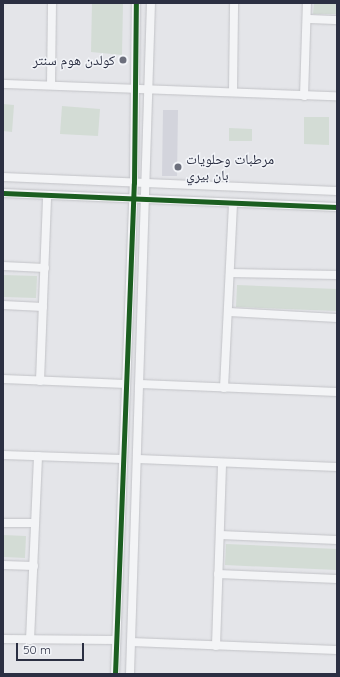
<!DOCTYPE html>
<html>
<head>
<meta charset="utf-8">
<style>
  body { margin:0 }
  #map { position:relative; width:340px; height:677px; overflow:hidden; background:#e4e5e9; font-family:Quicksand,"Noto Naskh Arabic",sans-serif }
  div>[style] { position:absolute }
  .built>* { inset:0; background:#d3d4dc }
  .green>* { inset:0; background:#d3dcd5 }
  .roads { filter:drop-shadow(0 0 1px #c2c3c7) drop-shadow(0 0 1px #c2c3c7) }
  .street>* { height:8px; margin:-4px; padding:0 4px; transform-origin:4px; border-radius:4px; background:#f3f4f6 }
  .cycleway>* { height:5px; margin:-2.5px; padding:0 2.5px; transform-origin:2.5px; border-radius:2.5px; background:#1b5e20 }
  .dots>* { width:11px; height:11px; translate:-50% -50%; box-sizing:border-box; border:2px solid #f2f4f8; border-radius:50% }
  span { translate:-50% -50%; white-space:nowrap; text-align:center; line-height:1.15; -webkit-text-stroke:3px #f2f4f8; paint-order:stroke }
  .poi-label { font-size:14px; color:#2b2f42 }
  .right { translate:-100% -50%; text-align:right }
  .left { translate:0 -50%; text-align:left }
  .frame { position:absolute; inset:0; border:4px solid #2b2f42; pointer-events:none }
  .scale { position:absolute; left:16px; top:643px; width:68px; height:18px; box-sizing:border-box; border:2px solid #2b2f42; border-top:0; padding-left:5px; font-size:12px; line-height:14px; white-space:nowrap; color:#2b2f42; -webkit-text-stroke:3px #f2f4f8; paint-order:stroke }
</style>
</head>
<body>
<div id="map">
  <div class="built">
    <i style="clip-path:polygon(163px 110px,178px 110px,177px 176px,162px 176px)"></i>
  </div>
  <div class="green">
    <i style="clip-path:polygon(92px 3px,123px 3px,122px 55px,91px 52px)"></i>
    <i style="clip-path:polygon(314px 3px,337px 3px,337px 14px,313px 14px)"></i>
    <i style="clip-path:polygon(3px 104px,14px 105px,12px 132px,3px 131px)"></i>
    <i style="clip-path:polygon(62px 106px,100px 109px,98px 136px,60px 134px)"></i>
    <i style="clip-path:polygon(304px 117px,329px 117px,329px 145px,304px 144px)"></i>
    <i style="clip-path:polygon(229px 128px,252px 129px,252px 141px,229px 141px)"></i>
    <i style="clip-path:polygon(3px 275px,37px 276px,36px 298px,3px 297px)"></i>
    <i style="clip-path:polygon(237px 285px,337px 289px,337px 311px,236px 307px)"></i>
    <i style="clip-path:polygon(3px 535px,26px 536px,25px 558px,3px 557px)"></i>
    <i style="clip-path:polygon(226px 544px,337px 549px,337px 570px,225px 565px)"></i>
  </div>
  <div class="roads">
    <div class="street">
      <i style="left:307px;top:19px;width:30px;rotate:2deg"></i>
      <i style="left:3px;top:84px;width:334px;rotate:2.1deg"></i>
      <i style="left:51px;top:85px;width:82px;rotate:-89.3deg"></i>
      <i style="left:233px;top:91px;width:88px;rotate:-89.3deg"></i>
      <i style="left:304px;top:96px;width:93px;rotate:-88.2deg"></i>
      <i style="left:3px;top:177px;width:334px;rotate:2.4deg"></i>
      <i style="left:3px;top:193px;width:334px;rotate:2.4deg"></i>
      <i style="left:3px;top:266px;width:42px;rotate:2.7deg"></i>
      <i style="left:230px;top:273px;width:107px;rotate:1.1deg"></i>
      <i style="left:3px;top:305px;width:40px;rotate:2.9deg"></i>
      <i style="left:229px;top:312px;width:108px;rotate:3.2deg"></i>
      <i style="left:3px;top:379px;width:123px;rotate:2.3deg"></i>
      <i style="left:40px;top:381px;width:186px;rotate:-87.8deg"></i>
      <i style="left:140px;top:384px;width:197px;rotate:2.3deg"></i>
      <i style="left:224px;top:388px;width:185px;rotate:-87.2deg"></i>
      <i style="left:3px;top:455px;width:119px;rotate:1.9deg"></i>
      <i style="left:138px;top:459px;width:199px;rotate:2.3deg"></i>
      <i style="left:3px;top:523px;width:32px"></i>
      <i style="left:220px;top:535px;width:117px;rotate:2.4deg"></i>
      <i style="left:3px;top:565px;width:31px;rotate:2deg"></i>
      <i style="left:218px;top:574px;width:119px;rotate:2.4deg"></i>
      <i style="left:3px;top:639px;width:113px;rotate:0.5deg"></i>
      <i style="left:30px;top:640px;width:184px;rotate:-87.5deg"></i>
      <i style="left:131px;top:642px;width:206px;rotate:2.2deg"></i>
      <i style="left:216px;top:646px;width:183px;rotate:-88.1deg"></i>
      <i style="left:115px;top:674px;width:491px;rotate:-87.8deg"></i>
      <i style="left:134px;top:183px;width:180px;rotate:-89.4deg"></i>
      <i style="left:130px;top:674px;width:671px;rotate:-88.21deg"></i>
    </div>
  </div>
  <div class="cycleway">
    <i style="left:3px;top:193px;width:334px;rotate:2.4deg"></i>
    <i style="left:115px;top:674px;width:491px;rotate:-87.8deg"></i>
    <i style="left:134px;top:183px;width:180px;rotate:-89.4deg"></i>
  </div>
  <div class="dots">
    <i style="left:123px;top:60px;background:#6c6f7c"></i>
    <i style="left:178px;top:167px;background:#6c6f7c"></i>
  </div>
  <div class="poi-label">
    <span class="right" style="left:115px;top:60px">كولدن هوم سنتر</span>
    <span class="left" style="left:186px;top:167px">مرطبات وحلويات<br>بان بيري</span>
  </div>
  <div class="frame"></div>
  <div class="scale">50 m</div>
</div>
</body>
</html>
